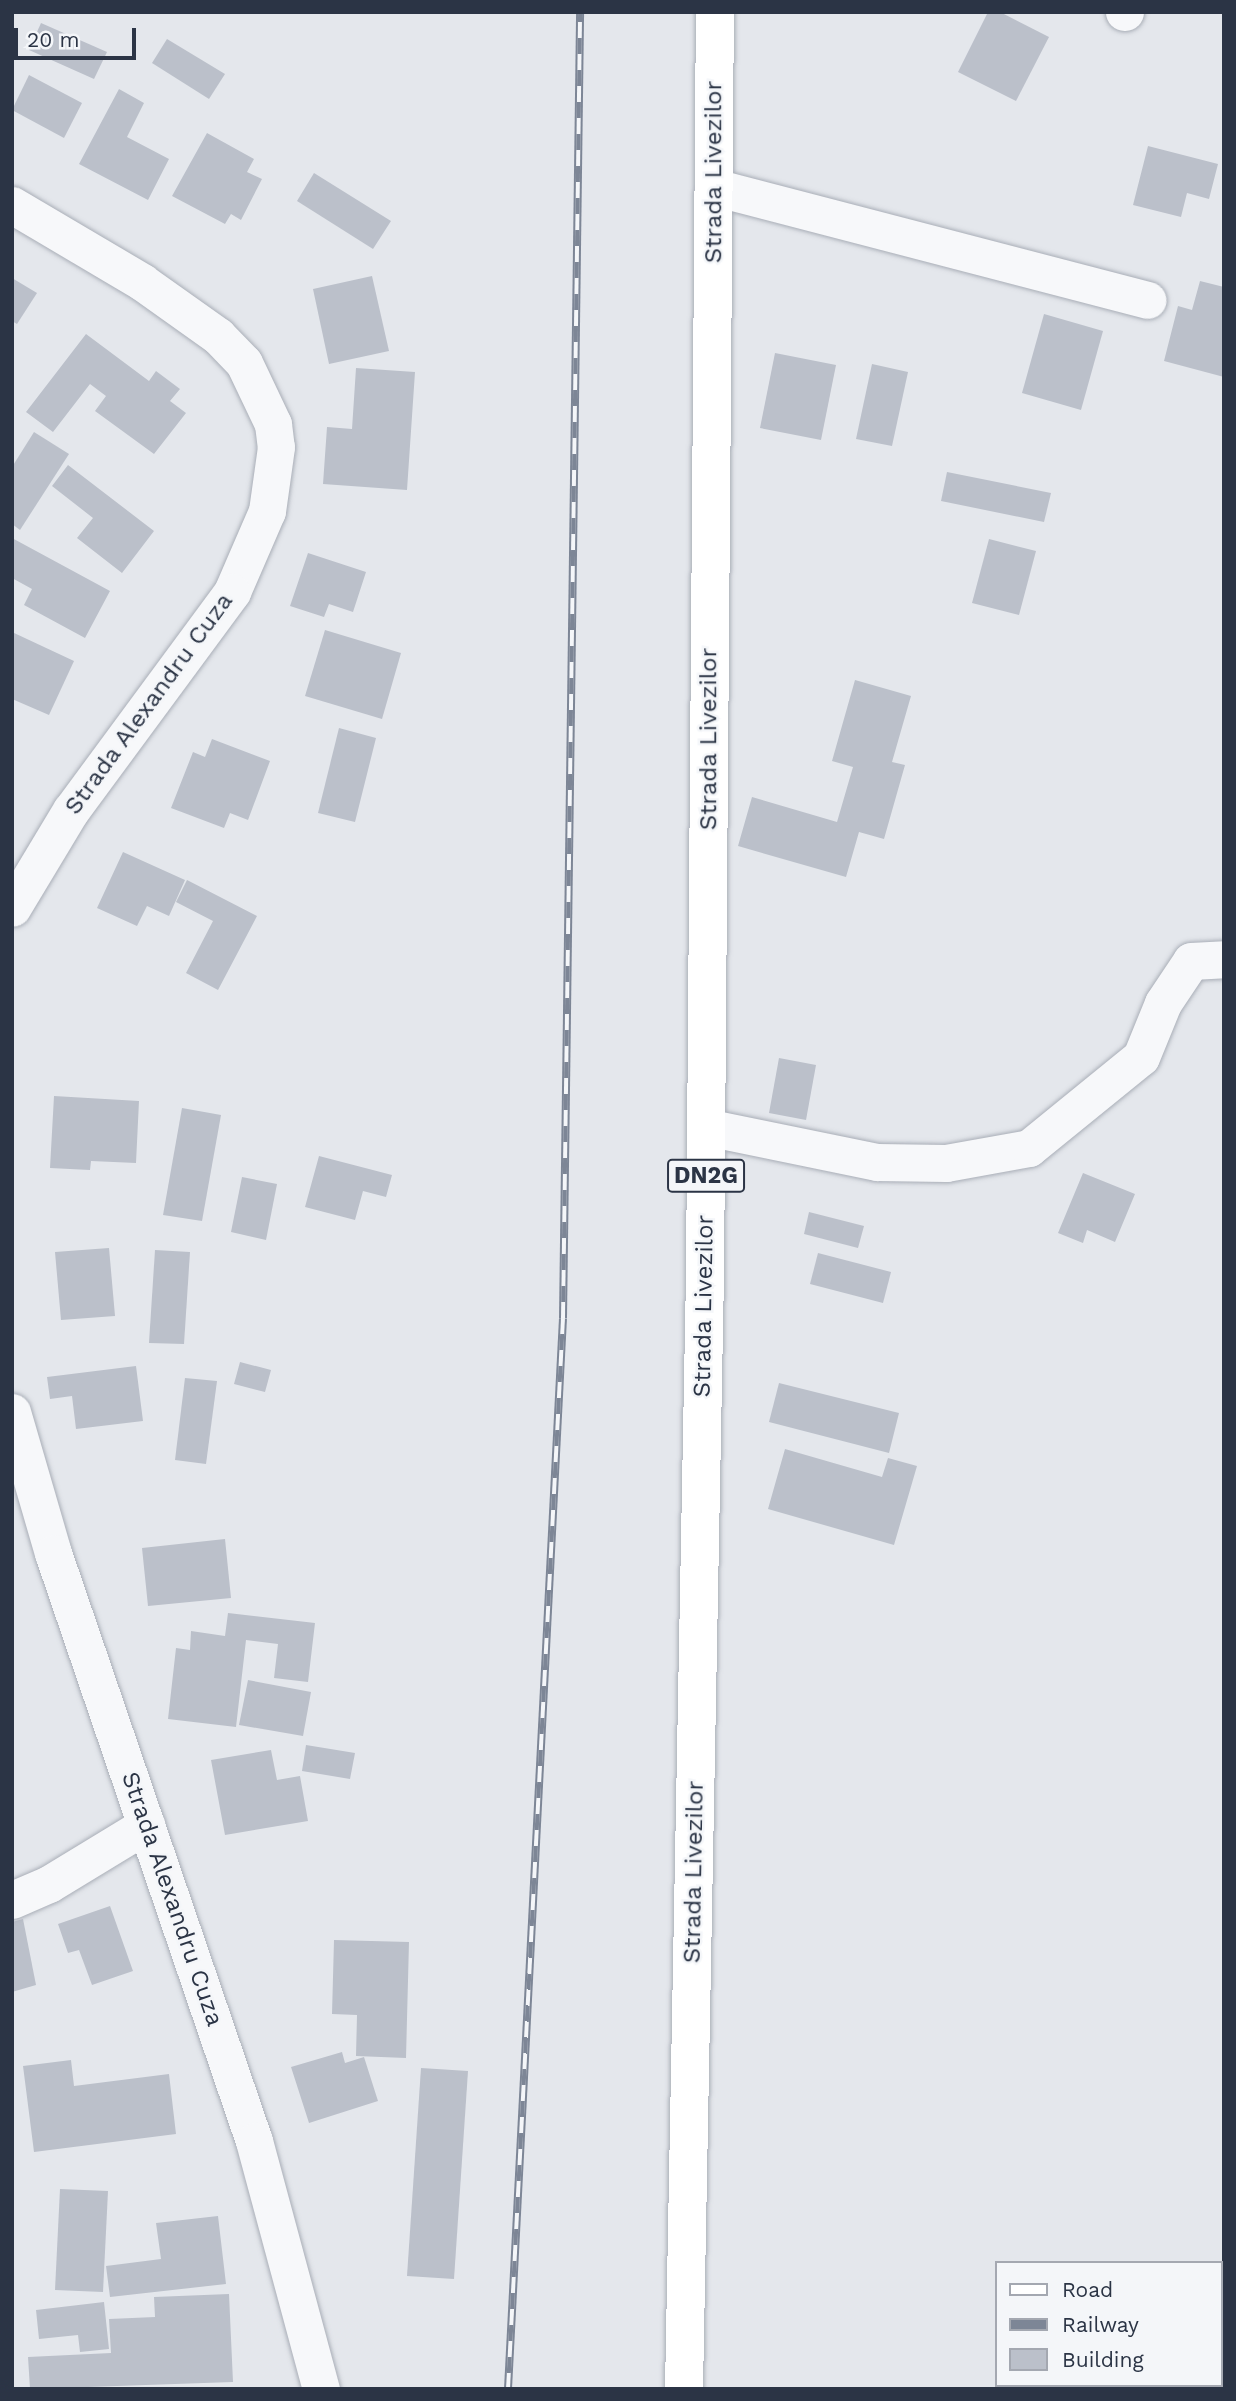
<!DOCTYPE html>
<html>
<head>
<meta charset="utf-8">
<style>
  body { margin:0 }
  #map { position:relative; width:1236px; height:2401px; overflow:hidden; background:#e4e7ec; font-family:"Work Sans",sans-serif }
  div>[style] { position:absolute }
  .building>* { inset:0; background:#bbc0ca }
  .roads { filter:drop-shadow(0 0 2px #a9aeb7) drop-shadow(0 0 2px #a9aeb7) }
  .minor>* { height:37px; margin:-18.5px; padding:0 18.5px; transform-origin:18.5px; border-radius:18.5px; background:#f7f8fa }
  .primary>* { height:38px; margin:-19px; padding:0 19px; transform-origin:19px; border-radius:19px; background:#fff }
  .rail>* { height:8px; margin-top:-4px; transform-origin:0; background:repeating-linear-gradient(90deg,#f4f6f9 0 16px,#7d8696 0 32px); box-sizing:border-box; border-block:2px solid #7d8696 }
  span { translate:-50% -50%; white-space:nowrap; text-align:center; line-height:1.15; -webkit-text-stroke:5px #f4f6f9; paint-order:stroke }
  .shield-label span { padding:2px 5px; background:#f4f6f9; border:2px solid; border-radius:5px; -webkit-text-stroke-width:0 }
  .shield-label { font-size:23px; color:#2b3445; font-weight:700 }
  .street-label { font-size:24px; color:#2b3445 }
  .frame { position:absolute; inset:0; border:14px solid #2b3445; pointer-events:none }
  .legend { position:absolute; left:995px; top:2261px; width:228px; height:126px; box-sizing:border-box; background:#f4f6f9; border:2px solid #a4a8b1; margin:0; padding:9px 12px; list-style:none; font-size:21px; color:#2b3445 }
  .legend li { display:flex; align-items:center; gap:14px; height:35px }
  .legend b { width:35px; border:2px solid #a4a8b1 }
  .scale { position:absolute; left:14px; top:28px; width:122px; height:32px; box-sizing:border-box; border:4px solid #2b3445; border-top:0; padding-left:9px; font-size:21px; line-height:24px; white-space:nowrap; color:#2b3445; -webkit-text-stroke:5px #f4f6f9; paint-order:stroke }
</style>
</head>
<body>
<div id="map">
  <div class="building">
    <i style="clip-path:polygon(988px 12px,1000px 12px,1049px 37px,1016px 101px,958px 72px)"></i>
    <i style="clip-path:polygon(41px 23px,107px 52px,94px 79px,29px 50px)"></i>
    <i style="clip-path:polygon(167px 39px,225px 74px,209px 99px,152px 63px)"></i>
    <i style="clip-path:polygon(29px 75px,82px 103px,64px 138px,12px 110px)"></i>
    <i style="clip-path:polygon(119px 89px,144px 103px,127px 137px,169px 159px,148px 200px,79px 164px)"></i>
    <i style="clip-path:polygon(207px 133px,254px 159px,247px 172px,262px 179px,241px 220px,231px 214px,225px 224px,172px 196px)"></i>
    <i style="clip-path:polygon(1148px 146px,1218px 164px,1209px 199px,1187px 193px,1181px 217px,1133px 205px)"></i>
    <i style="clip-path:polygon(314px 173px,391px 221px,373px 249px,297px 201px)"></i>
    <i style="clip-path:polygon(372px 276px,389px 351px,329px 364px,313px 289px)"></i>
    <i style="clip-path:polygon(12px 278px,37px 293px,17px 324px,12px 321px)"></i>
    <i style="clip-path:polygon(1200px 281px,1224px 287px,1224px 377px,1164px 361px,1178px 306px,1192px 310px)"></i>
    <i style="clip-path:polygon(1044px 314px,1103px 331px,1081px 410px,1022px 393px)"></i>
    <i style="clip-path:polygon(86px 334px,149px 381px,156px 371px,180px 389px,170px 401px,186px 413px,154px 454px,95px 411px,106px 396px,90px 384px,53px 432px,26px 412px)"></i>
    <i style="clip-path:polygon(775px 353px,836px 365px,821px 440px,760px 428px)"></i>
    <i style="clip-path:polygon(872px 364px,908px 372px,892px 446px,856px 439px)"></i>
    <i style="clip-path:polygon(356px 368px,415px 372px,407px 490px,323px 484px,327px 427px,352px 429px)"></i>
    <i style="clip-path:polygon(34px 432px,69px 454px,20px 530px,12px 524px,12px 467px)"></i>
    <i style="clip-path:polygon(68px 465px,154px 531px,122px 573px,77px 538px,93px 518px,52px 486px)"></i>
    <i style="clip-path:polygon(947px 472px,1051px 493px,1044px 522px,941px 501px)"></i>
    <i style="clip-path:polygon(12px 538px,110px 591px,85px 638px,24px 605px,32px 589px,12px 578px)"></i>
    <i style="clip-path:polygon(989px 539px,1036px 551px,1019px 615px,972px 603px)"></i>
    <i style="clip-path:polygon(308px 553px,366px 572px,353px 612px,329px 604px,324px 617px,290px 606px)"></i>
    <i style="clip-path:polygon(325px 630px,401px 653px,382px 719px,305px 696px)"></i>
    <i style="clip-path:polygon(12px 632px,74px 661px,49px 715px,12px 699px)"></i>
    <i style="clip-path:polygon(855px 680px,911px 696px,892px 762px,905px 765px,884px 839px,859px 832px,846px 877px,738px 846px,752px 797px,837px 822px,853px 767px,832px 761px)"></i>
    <i style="clip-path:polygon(339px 728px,376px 738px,355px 822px,318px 813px)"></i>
    <i style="clip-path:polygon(212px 739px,270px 761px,248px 820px,230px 813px,224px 828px,171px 808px,193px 752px,205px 757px)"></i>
    <i style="clip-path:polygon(123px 852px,185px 880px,169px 916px,147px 906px,137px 926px,97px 908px)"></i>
    <i style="clip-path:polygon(187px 880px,257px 916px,218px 990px,186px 973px,213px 921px,176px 902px)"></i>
    <i style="clip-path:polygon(779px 1058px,816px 1065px,806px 1120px,769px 1113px)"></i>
    <i style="clip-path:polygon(54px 1096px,139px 1101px,136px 1163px,91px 1161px,90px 1170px,50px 1168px)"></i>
    <i style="clip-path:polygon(182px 1108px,221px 1115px,202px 1221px,163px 1215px)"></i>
    <i style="clip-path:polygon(319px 1156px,392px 1175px,386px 1197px,363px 1191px,355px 1220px,305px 1207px)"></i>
    <i style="clip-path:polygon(1083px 1173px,1135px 1194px,1115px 1242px,1087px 1230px,1083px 1243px,1058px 1233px)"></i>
    <i style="clip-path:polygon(242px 1177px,277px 1184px,266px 1240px,231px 1232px)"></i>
    <i style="clip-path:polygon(809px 1212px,864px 1226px,858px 1248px,804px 1234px)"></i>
    <i style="clip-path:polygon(109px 1248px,115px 1316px,61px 1320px,55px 1252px)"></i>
    <i style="clip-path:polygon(155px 1250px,190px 1252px,184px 1344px,149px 1343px)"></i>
    <i style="clip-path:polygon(818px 1253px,891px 1272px,883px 1303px,810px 1284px)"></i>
    <i style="clip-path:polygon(240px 1362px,271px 1370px,265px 1392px,234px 1384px)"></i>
    <i style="clip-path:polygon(136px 1366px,143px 1421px,76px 1429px,72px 1396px,50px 1399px,47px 1377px)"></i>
    <i style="clip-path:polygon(185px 1378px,217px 1381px,206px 1464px,175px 1460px)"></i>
    <i style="clip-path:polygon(779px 1383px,899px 1413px,889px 1453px,769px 1422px)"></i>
    <i style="clip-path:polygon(785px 1449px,882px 1477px,888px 1458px,917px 1466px,894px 1545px,768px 1509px)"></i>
    <i style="clip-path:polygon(225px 1539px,231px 1598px,148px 1606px,142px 1548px)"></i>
    <i style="clip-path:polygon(228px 1613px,315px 1623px,308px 1682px,274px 1678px,278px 1644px,246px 1640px,236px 1727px,168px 1719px,176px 1648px,190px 1650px,191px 1631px,225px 1636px)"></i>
    <i style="clip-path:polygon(248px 1680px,311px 1692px,303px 1736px,239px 1725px)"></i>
    <i style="clip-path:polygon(306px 1745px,355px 1753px,350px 1779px,302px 1771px)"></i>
    <i style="clip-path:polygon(271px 1750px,277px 1780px,300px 1776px,308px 1821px,225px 1835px,211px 1760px)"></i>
    <i style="clip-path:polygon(110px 1906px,133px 1971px,92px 1985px,79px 1950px,68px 1953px,58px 1924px)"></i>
    <i style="clip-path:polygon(23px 1919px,36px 1985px,12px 1992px,12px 1922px)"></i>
    <i style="clip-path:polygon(334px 1940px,409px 1942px,406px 2058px,356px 2056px,357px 2015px,332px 2014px)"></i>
    <i style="clip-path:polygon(342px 2052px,345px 2063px,364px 2057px,378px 2101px,309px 2123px,291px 2067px)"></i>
    <i style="clip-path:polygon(71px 2060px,74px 2086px,169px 2074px,176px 2134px,34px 2152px,23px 2066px)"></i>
    <i style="clip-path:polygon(421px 2068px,468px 2071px,454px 2279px,407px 2276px)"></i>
    <i style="clip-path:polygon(60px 2189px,108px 2191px,103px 2292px,55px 2290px)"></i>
    <i style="clip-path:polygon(218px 2216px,226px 2284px,110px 2297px,106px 2266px,161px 2259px,156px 2223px)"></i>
    <i style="clip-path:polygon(229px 2294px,233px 2382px,30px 2389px,28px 2357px,111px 2353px,109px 2319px,155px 2317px,154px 2297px)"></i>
    <i style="clip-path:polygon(104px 2302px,109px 2349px,80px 2352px,78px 2335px,39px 2339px,36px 2310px)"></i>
  </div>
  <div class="roads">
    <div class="minor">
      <i style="left:1124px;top:12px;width:1px"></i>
      <i style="left:714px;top:187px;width:448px;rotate:14.6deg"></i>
      <i style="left:12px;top:205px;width:151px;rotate:30.6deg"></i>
      <i style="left:142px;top:282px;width:93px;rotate:35.4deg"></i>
      <i style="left:218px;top:336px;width:37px;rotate:46deg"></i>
      <i style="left:244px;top:363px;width:68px;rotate:64.6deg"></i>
      <i style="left:273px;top:424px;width:23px;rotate:83deg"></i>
      <i style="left:276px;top:447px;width:65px;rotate:98deg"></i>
      <i style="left:267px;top:511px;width:88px;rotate:113.4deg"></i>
      <i style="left:232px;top:592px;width:271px;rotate:126.4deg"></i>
      <i style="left:71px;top:810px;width:114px;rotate:121deg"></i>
      <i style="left:706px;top:1127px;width:175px;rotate:11.6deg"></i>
      <i style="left:877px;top:1162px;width:69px;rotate:0.8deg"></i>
      <i style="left:946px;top:1163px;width:84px;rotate:-10.2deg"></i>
      <i style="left:1029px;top:1148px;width:144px;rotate:-39.1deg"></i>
      <i style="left:1141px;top:1057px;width:58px;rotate:-67.8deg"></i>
      <i style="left:1163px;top:1003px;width:50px;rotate:-56.3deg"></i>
      <i style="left:1191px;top:961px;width:33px;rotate:-3deg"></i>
      <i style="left:12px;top:1412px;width:147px;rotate:73.8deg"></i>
      <i style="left:53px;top:1553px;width:621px;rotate:71.13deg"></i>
      <i style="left:254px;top:2141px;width:257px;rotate:74.9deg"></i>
      <i style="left:12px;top:1900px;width:40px;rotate:-23.4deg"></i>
      <i style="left:49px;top:1884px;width:114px;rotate:-31.3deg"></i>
    </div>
    <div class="primary">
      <i style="left:684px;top:2389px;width:1113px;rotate:-88.92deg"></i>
      <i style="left:705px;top:1276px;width:1264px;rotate:-89.55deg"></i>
    </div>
  </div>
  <div class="rail">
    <i style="left:508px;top:2389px;width:1072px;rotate:-87.06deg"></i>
    <i style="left:563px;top:1318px;width:1306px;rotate:-89.25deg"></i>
  </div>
  <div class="shield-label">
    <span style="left:706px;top:1176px">DN2G</span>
  </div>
  <div class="street-label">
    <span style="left:714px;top:172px;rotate:-90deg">Strada Livezilor</span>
    <span style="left:149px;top:704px;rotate:-54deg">Strada Alexandru Cuza</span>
    <span style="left:709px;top:739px;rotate:-90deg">Strada Livezilor</span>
    <span style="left:704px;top:1306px;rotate:-89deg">Strada Livezilor</span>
    <span style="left:694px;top:1872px;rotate:-89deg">Strada Livezilor</span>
    <span style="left:172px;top:1899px;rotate:71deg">Strada Alexandru Cuza</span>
  </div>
  <div class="frame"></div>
  <ul class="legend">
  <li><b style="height:9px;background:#fff"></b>Road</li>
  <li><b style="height:9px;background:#7d8696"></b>Railway</li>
  <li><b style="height:19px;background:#bbc0ca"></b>Building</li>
  </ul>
  <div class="scale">20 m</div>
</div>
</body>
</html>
